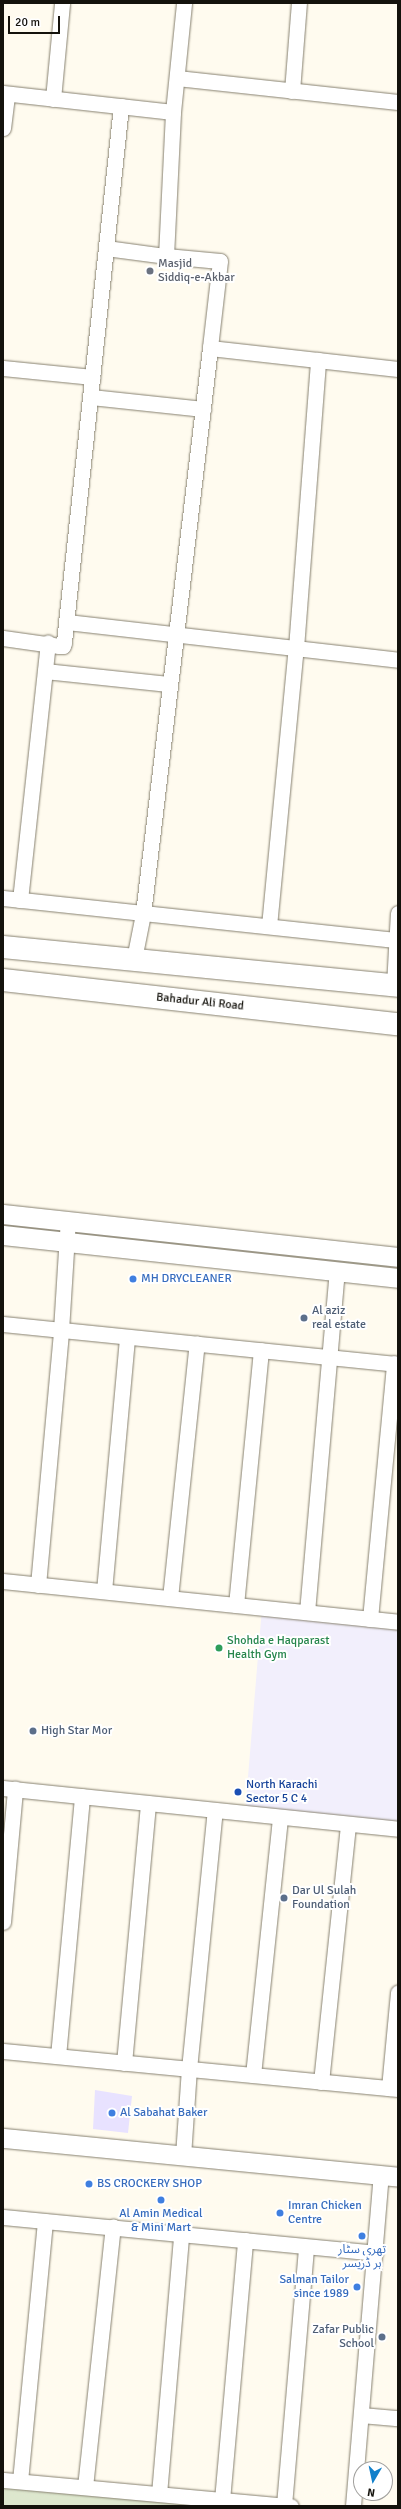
<!DOCTYPE html>
<html>
<head>
<meta charset="utf-8">
<style>
  body { margin:0 }
  #map { position:relative; width:401px; height:2509px; overflow:hidden; background:#fffbef; font-family:Signika,"Noto Sans Arabic",sans-serif }
  div>[style] { position:absolute }
  .education>* { inset:0; background:#f2effc }
  .green>* { inset:0; background:#dde7ce }
  .building>* { inset:0; background:#e8e2ff }
  .roads { filter:drop-shadow(0 0 1px #878170) drop-shadow(0 0 1px #878170) }
  .minor>* { height:15px; margin:-7.5px; padding:0 7.5px; transform-origin:7.5px; border-radius:7.5px; background:#fff }
  .tertiary>* { height:19px; margin:-9.5px; padding:0 9.5px; transform-origin:9.5px; border-radius:9.5px; background:#fff }
  .secondary>* { height:22px; margin:-11px; padding:0 11px; transform-origin:11px; border-radius:11px; background:#fff }
  .dots>* { width:11px; height:11px; translate:-50% -50%; box-sizing:border-box; border:2px solid #fff; border-radius:50% }
  span { translate:-50% -50%; white-space:nowrap; text-align:center; line-height:1.15; -webkit-text-stroke:4px #fff; paint-order:stroke }
  .worship-label { font-size:12px; color:#5b616d }
  .left { translate:0 -50%; text-align:left }
  .street-label { font-size:12px; color:#14120c }
  .shop-label { font-size:12px; color:#366cbe }
  .right { translate:-100% -50%; text-align:right }
  .service-label { font-size:12px; color:#4e5e75 }
  .leisure-label { font-size:12px; color:#27864d }
  .transit-label { font-size:12px; color:#164399 }
  .frame { position:absolute; inset:0; border:4px solid #14120c; pointer-events:none }
  .north { position:absolute; left:353px; top:2461px; width:40px; height:40px; box-sizing:border-box; background:#fff; border:1px solid #a1a09e; border-radius:50%; rotate:189deg; font-size:11px; font-weight:700; line-height:16px; text-align:center; color:#14120c }
  .north::after { content:''; display:block; margin:auto; width:14px; height:18px; background:#1281cb; clip-path:polygon(50% 0,100% 100%,50% 72%,0 100%) }
  .scale { position:absolute; left:8px; top:16px; width:52px; height:18px; box-sizing:border-box; border:2px solid #14120c; border-top:0; padding-left:5px; font-size:12px; line-height:14px; white-space:nowrap; color:#14120c; -webkit-text-stroke:3px #fff; paint-order:stroke }
</style>
</head>
<body>
<div id="map">
  <div class="education">
    <i style="clip-path:polygon(262px 1608px,398px 1622px,398px 1829px,245px 1813px)"></i>
  </div>
  <div class="green">
    <i style="clip-path:polygon(3px 2480px,262px 2506px,3px 2506px)"></i>
  </div>
  <div class="building">
    <i style="clip-path:polygon(95px 2090px,132px 2096px,128px 2133px,93px 2129px)"></i>
  </div>
  <div class="roads">
    <div class="minor">
      <i style="left:177px;top:78px;width:222px;rotate:6.2deg"></i>
      <i style="left:292px;top:91px;width:88px;rotate:-85.5deg"></i>
      <i style="left:3px;top:93px;width:171px;rotate:6.4deg"></i>
      <i style="left:53px;top:99px;width:96px;rotate:-84.6deg"></i>
      <i style="left:3px;top:128px;width:34px;rotate:-83deg"></i>
      <i style="left:106px;top:248px;width:61px;rotate:7.6deg"></i>
      <i style="left:166px;top:256px;width:54px;rotate:5.3deg"></i>
      <i style="left:220px;top:261px;width:88px;rotate:96.6deg"></i>
      <i style="left:210px;top:348px;width:189px;rotate:6.4deg"></i>
      <i style="left:166px;top:256px;width:144px;rotate:-87.2deg"></i>
      <i style="left:173px;top:112px;width:110px;rotate:-84.2deg"></i>
      <i style="left:3px;top:368px;width:90px;rotate:5.7deg"></i>
      <i style="left:91px;top:397px;width:113px;rotate:6.1deg"></i>
      <i style="left:67px;top:622px;width:333px;rotate:6.5deg"></i>
      <i style="left:3px;top:638px;width:57px;rotate:8.1deg"></i>
      <i style="left:59px;top:646px;width:4px"></i>
      <i style="left:63px;top:646px;width:4px;rotate:-76deg"></i>
      <i style="left:64px;top:642px;width:539px;rotate:-83.93deg"></i>
      <i style="left:45px;top:671px;width:124px;rotate:6deg"></i>
      <i style="left:3px;top:898px;width:397px;rotate:6.1deg"></i>
      <i style="left:20px;top:900px;width:259px;rotate:-83.8deg"></i>
      <i style="left:269px;top:926px;width:279px;rotate:-84.5deg"></i>
      <i style="left:296px;top:648px;width:289px;rotate:-85.6deg"></i>
      <i style="left:134px;top:959px;width:46px;rotate:-78.7deg"></i>
      <i style="left:143px;top:914px;width:570px;rotate:-83.25deg"></i>
      <i style="left:394px;top:986px;width:73px;rotate:-86.9deg"></i>
      <i style="left:3px;top:1324px;width:397px;rotate:5.8deg"></i>
      <i style="left:3px;top:1581px;width:397px;rotate:5.9deg"></i>
      <i style="left:38px;top:1585px;width:256px;rotate:-84.8deg"></i>
      <i style="left:61px;top:1330px;width:110px;rotate:-86.4deg"></i>
      <i style="left:104px;top:1591px;width:255px;rotate:-84.8deg"></i>
      <i style="left:170px;top:1598px;width:256px;rotate:-84deg"></i>
      <i style="left:236px;top:1605px;width:256px;rotate:-84.4deg"></i>
      <i style="left:307px;top:1612px;width:342px;rotate:-85deg"></i>
      <i style="left:370px;top:1619px;width:257px;rotate:-84.6deg"></i>
      <i style="left:3px;top:1788px;width:397px;rotate:5.9deg"></i>
      <i style="left:3px;top:1922px;width:134px;rotate:-84.8deg"></i>
      <i style="left:3px;top:2051px;width:397px;rotate:5.5deg"></i>
      <i style="left:58px;top:2056px;width:261px;rotate:-84.7deg"></i>
      <i style="left:124px;top:2063px;width:261px;rotate:-84.7deg"></i>
      <i style="left:253px;top:2075px;width:259px;rotate:-84deg"></i>
      <i style="left:321px;top:2082px;width:259px;rotate:-84deg"></i>
      <i style="left:389px;top:2088px;width:96px;rotate:-84.6deg"></i>
      <i style="left:183px;top:2156px;width:87px;rotate:-86.1deg"></i>
      <i style="left:189px;top:2069px;width:260px;rotate:-84.3deg"></i>
      <i style="left:3px;top:2217px;width:374px;rotate:5.5deg"></i>
      <i style="left:361px;top:2415px;width:37px;rotate:5deg"></i>
      <i style="left:3px;top:2480px;width:289px;rotate:5.2deg"></i>
      <i style="left:20px;top:2481px;width:261px;rotate:-84.5deg"></i>
      <i style="left:85px;top:2487px;width:262px;rotate:-83.9deg"></i>
      <i style="left:159px;top:2494px;width:260px;rotate:-85.1deg"></i>
      <i style="left:222px;top:2500px;width:261px;rotate:-84.9deg"></i>
      <i style="left:284px;top:2505px;width:259px;rotate:-85.1deg"></i>
      <i style="left:353px;top:2506px;width:332px;rotate:-85.2deg"></i>
    </div>
    <div class="tertiary">
      <i style="left:3px;top:1214px;width:397px;rotate:6.2deg"></i>
      <i style="left:3px;top:1235px;width:397px;rotate:6.2deg"></i>
      <i style="left:3px;top:2138px;width:397px;rotate:5.6deg"></i>
    </div>
    <div class="secondary">
      <i style="left:3px;top:947px;width:397px;rotate:5.6deg"></i>
      <i style="left:3px;top:980px;width:397px;rotate:6.4deg"></i>
    </div>
  </div>
  <div class="dots">
    <i style="left:150px;top:271px;background:#6b7280"></i>
    <i style="left:133px;top:1279px;background:#3f7fe0"></i>
    <i style="left:304px;top:1318px;background:#5c6f8a"></i>
    <i style="left:219px;top:1648px;background:#2e9e5b"></i>
    <i style="left:33px;top:1731px;background:#5c6f8a"></i>
    <i style="left:238px;top:1792px;background:#1a4fb4"></i>
    <i style="left:284px;top:1898px;background:#5c6f8a"></i>
    <i style="left:112px;top:2113px;background:#3f7fe0"></i>
    <i style="left:89px;top:2184px;background:#3f7fe0"></i>
    <i style="left:161px;top:2200px;background:#3f7fe0"></i>
    <i style="left:280px;top:2213px;background:#3f7fe0"></i>
    <i style="left:362px;top:2236px;background:#3f7fe0"></i>
    <i style="left:357px;top:2287px;background:#3f7fe0"></i>
    <i style="left:382px;top:2337px;background:#5c6f8a"></i>
  </div>
  <div class="worship-label">
    <span class="left" style="left:158px;top:271px">Masjid<br>Siddiq-e-Akbar</span>
  </div>
  <div class="street-label">
    <span style="left:200px;top:1002px;rotate:6deg">Bahadur Ali Road</span>
  </div>
  <div class="shop-label">
    <span class="left" style="left:141px;top:1279px">MH DRYCLEANER</span>
    <span class="left" style="left:120px;top:2113px">Al Sabahat Baker</span>
    <span class="left" style="left:97px;top:2184px">BS CROCKERY SHOP</span>
    <span class="left" style="left:288px;top:2213px">Imran Chicken<br>Centre</span>
    <span style="left:161px;top:2221px">Al Amin Medical<br>&amp; Mini Mart</span>
    <span style="left:362px;top:2257px">تھری سٹار<br>ہر ڈریسر</span>
    <span class="right" style="left:349px;top:2287px">Salman Tailor<br>since 1989</span>
  </div>
  <div class="service-label">
    <span class="left" style="left:312px;top:1318px">Al aziz<br>real estate</span>
    <span class="left" style="left:41px;top:1731px">High Star Mor</span>
    <span class="left" style="left:292px;top:1898px">Dar Ul Sulah<br>Foundation</span>
    <span class="right" style="left:374px;top:2337px">Zafar Public<br>School</span>
  </div>
  <div class="leisure-label">
    <span class="left" style="left:227px;top:1648px">Shohda e Haqparast<br>Health Gym</span>
  </div>
  <div class="transit-label">
    <span class="left" style="left:246px;top:1792px">North Karachi<br>Sector 5 C 4</span>
  </div>
  <div class="frame"></div>
  <div class="north">N</div>
  <div class="scale">20 m</div>
</div>
</body>
</html>
